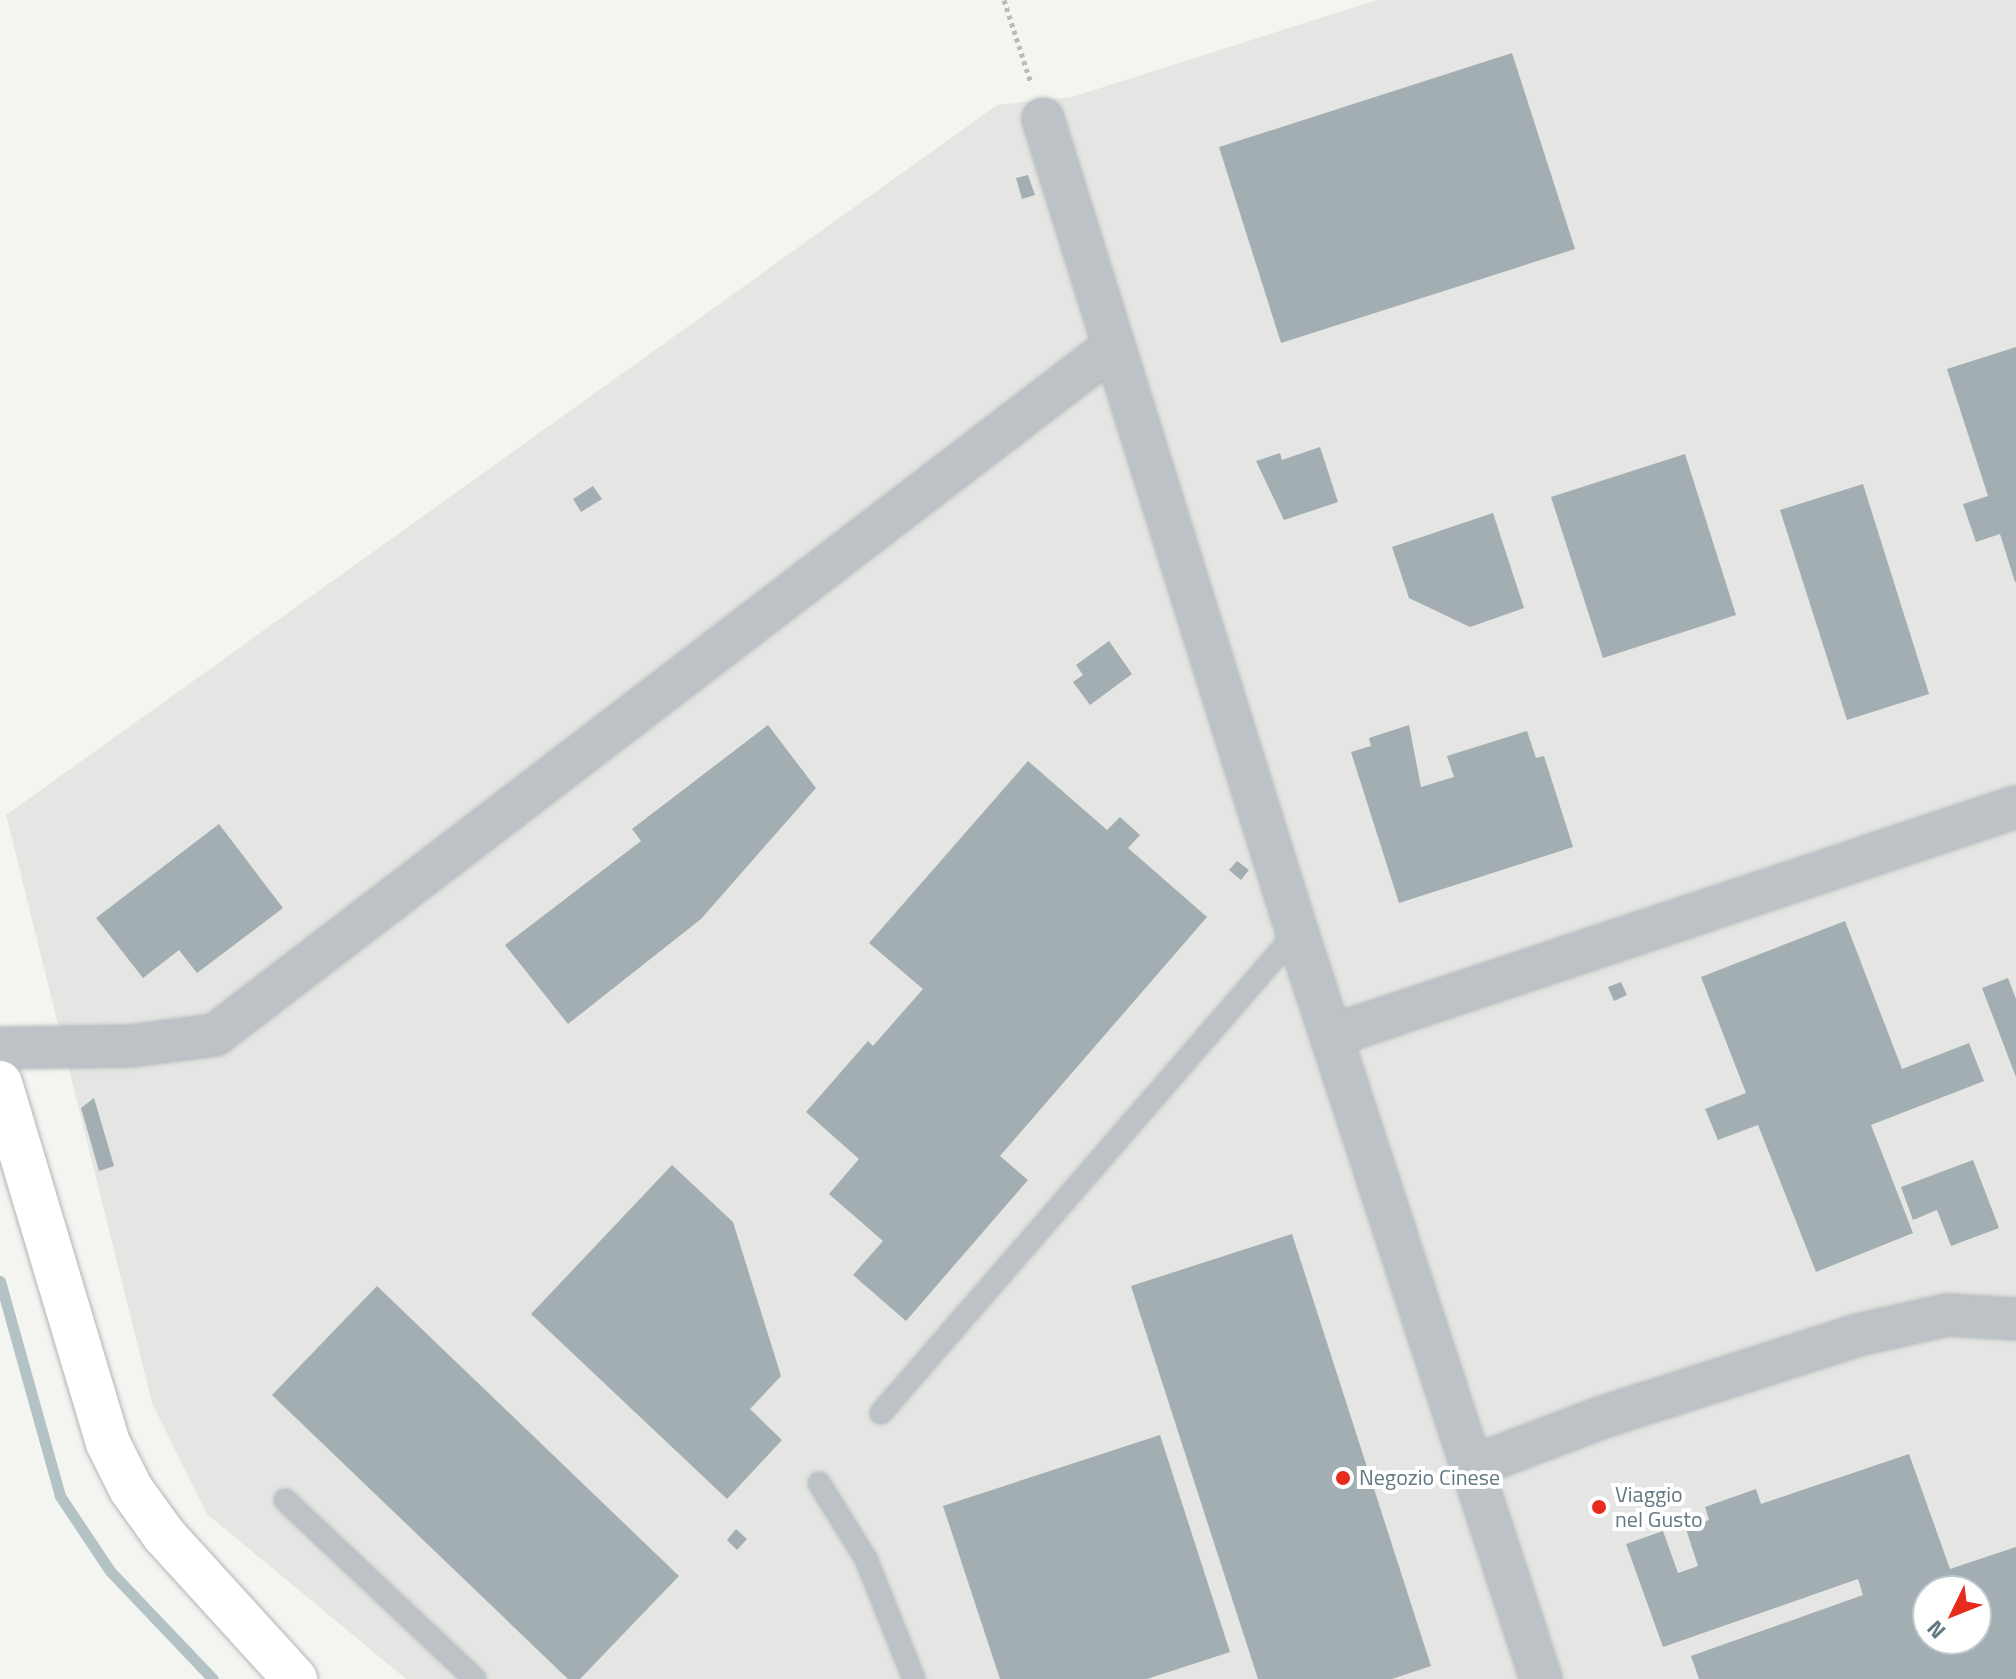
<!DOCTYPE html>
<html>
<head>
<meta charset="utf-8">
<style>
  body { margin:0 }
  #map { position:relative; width:2016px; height:1679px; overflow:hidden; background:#f4f4f0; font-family:"Titillium Web",sans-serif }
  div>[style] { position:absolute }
  .built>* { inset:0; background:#e5e5e3 }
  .stream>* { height:11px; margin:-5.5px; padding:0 5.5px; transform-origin:5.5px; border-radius:5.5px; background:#b3c3c5 }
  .building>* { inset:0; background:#a2aeb2 }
  .path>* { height:5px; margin-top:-2.5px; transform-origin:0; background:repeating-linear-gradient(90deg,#b6bbbc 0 4px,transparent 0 8px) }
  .roads { filter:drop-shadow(0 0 2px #afb6b9) drop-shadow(0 0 2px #afb6b9) }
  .lane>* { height:20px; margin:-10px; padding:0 10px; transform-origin:10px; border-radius:10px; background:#bcc2c5 }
  .street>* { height:40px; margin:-20px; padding:0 20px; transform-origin:20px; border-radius:20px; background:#bcc2c5 }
  .secondary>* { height:44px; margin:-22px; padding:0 22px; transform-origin:22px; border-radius:22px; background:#fff }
  .dots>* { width:22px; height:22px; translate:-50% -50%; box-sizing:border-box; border:4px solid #fff; border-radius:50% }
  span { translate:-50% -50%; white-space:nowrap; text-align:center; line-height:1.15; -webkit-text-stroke:8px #fff; paint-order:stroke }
  .poi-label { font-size:22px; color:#627982 }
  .left { translate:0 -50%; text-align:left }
  .north { position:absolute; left:1912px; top:1575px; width:80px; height:80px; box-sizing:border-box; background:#fff; border:2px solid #c0c9cd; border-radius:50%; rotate:227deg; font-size:22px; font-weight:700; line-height:32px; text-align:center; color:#627982 }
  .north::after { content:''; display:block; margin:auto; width:28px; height:36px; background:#e72c1d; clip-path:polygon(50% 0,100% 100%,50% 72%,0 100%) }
</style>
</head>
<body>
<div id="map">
  <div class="built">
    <i style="clip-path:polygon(evenodd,1377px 0,2016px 0,2016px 1679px,406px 1679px,207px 1514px,152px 1403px,6px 815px,997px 105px,1072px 97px,1377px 0,1928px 1591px,1976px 1591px,1976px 1639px,1928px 1639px,1928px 1591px)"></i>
  </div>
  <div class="stream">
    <i style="left:0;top:1281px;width:223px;rotate:74.4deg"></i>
    <i style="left:60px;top:1496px;width:90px;rotate:56.3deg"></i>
    <i style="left:110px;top:1571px;width:149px;rotate:46.4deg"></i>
  </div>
  <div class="building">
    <i style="clip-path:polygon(1512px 53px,1575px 249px,1281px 343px,1219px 147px)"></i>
    <i style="clip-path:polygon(1028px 175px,1035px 195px,1022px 199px,1016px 178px)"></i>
    <i style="clip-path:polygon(2016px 347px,2016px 582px,2015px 582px,2000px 534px,1976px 542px,1963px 504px,1988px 496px,1947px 369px)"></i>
    <i style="clip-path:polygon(1320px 447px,1338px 502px,1284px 520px,1256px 461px,1280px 453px,1282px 460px)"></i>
    <i style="clip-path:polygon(1685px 454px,1736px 615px,1603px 658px,1551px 497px)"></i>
    <i style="clip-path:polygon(1863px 484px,1929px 694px,1847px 720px,1780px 510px)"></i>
    <i style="clip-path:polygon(593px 486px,602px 499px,581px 512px,573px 499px)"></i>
    <i style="clip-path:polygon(1493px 513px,1524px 608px,1470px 627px,1409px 598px,1392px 547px)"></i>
    <i style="clip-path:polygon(1109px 641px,1132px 674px,1090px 705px,1073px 682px,1083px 675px,1076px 665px)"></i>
    <i style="clip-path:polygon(768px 725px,816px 788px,701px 919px,568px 1024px,505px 945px,641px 841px,632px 829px)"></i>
    <i style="clip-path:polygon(1409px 725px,1421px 787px,1454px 777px,1447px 756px,1527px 731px,1536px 758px,1544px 756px,1573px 847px,1399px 903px,1351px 752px,1371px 746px,1369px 738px)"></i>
    <i style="clip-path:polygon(1028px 761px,1107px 830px,1120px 817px,1140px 835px,1128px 848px,1207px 917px,1000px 1156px,1028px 1180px,906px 1321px,853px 1275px,883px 1241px,829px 1194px,859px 1159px,806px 1112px,868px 1041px,873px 1046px,923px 989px,869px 943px)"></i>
    <i style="clip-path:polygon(219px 824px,283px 908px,197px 973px,179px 950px,143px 978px,96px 918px)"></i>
    <i style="clip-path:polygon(1237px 861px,1249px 870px,1241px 880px,1229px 870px)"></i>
    <i style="clip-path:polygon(1845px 921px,1902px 1069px,1969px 1043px,1984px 1081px,1871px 1125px,1913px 1233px,1816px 1272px,1758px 1125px,1718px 1140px,1705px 1109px,1746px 1093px,1701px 977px)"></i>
    <i style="clip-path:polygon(2008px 978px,2016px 999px,2016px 1077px,1982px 988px)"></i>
    <i style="clip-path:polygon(1621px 982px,1627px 995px,1614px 1001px,1608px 987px)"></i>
    <i style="clip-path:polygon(94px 1098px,114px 1166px,99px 1171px,81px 1108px)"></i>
    <i style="clip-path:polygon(1973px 1160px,1999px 1228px,1951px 1246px,1937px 1210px,1913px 1220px,1901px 1187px)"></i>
    <i style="clip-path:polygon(672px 1165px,733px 1222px,781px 1376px,750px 1409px,782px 1440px,727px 1499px,531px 1314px)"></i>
    <i style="clip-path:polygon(1292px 1234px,1431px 1666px,1392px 1679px,1258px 1679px,1131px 1286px)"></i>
    <i style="clip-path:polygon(377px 1286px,679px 1576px,580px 1679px,568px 1679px,272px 1395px)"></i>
    <i style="clip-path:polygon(1160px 1435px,1230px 1652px,1147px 1679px,1000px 1679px,943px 1506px)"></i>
    <i style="clip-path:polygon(evenodd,1909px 1454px,1950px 1569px,2016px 1547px,2016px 1679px,1699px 1679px,1691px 1656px,1863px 1595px,1858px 1579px,1663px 1647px,1626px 1544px,1663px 1531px,1678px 1573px,1698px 1566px,1686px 1529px,1709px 1520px,1705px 1507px,1756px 1489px,1761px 1504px,1909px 1454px,1928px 1591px,1976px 1591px,1976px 1639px,1928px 1639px,1928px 1591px)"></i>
    <i style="clip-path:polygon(736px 1529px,747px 1539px,737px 1550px,727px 1540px)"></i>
  </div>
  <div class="path">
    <i style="left:1004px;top:0;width:87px;rotate:72deg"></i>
  </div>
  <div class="roads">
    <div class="lane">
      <i style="left:881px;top:1413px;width:636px;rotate:-49.14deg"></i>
      <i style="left:819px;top:1483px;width:89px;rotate:58.3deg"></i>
      <i style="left:866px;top:1559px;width:129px;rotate:68.2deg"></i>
      <i style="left:285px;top:1500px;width:261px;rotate:43.3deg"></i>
    </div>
    <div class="street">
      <i style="left:1043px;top:119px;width:852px;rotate:72.65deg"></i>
      <i style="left:1297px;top:932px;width:786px;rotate:71.91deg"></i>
      <i style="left:1331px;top:1036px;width:722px;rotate:-18.49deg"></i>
      <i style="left:0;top:1048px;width:131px;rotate:-0.9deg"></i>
      <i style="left:131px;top:1046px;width:85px;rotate:-7.5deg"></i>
      <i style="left:215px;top:1035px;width:1131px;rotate:-37.46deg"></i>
      <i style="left:1474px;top:1466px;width:138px;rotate:-20.8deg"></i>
      <i style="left:1603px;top:1417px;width:268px;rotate:-17.8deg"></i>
      <i style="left:1858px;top:1335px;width:91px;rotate:-12.7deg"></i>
      <i style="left:1947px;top:1315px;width:69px;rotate:3.3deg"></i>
    </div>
    <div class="secondary">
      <i style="left:0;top:1083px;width:376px;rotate:73.3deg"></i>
      <i style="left:108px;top:1443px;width:51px;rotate:63.4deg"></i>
      <i style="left:131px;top:1489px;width:57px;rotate:54.3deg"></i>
      <i style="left:164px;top:1535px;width:195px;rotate:47.7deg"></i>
    </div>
  </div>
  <div class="dots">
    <i style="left:1343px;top:1478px;background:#e72c1d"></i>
    <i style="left:1599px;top:1507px;background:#e72c1d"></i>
  </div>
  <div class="poi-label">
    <span class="left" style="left:1359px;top:1478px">Negozio Cinese</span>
    <span class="left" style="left:1615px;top:1507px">Viaggio<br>nel Gusto</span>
  </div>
  <div class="north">N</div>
</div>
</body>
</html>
